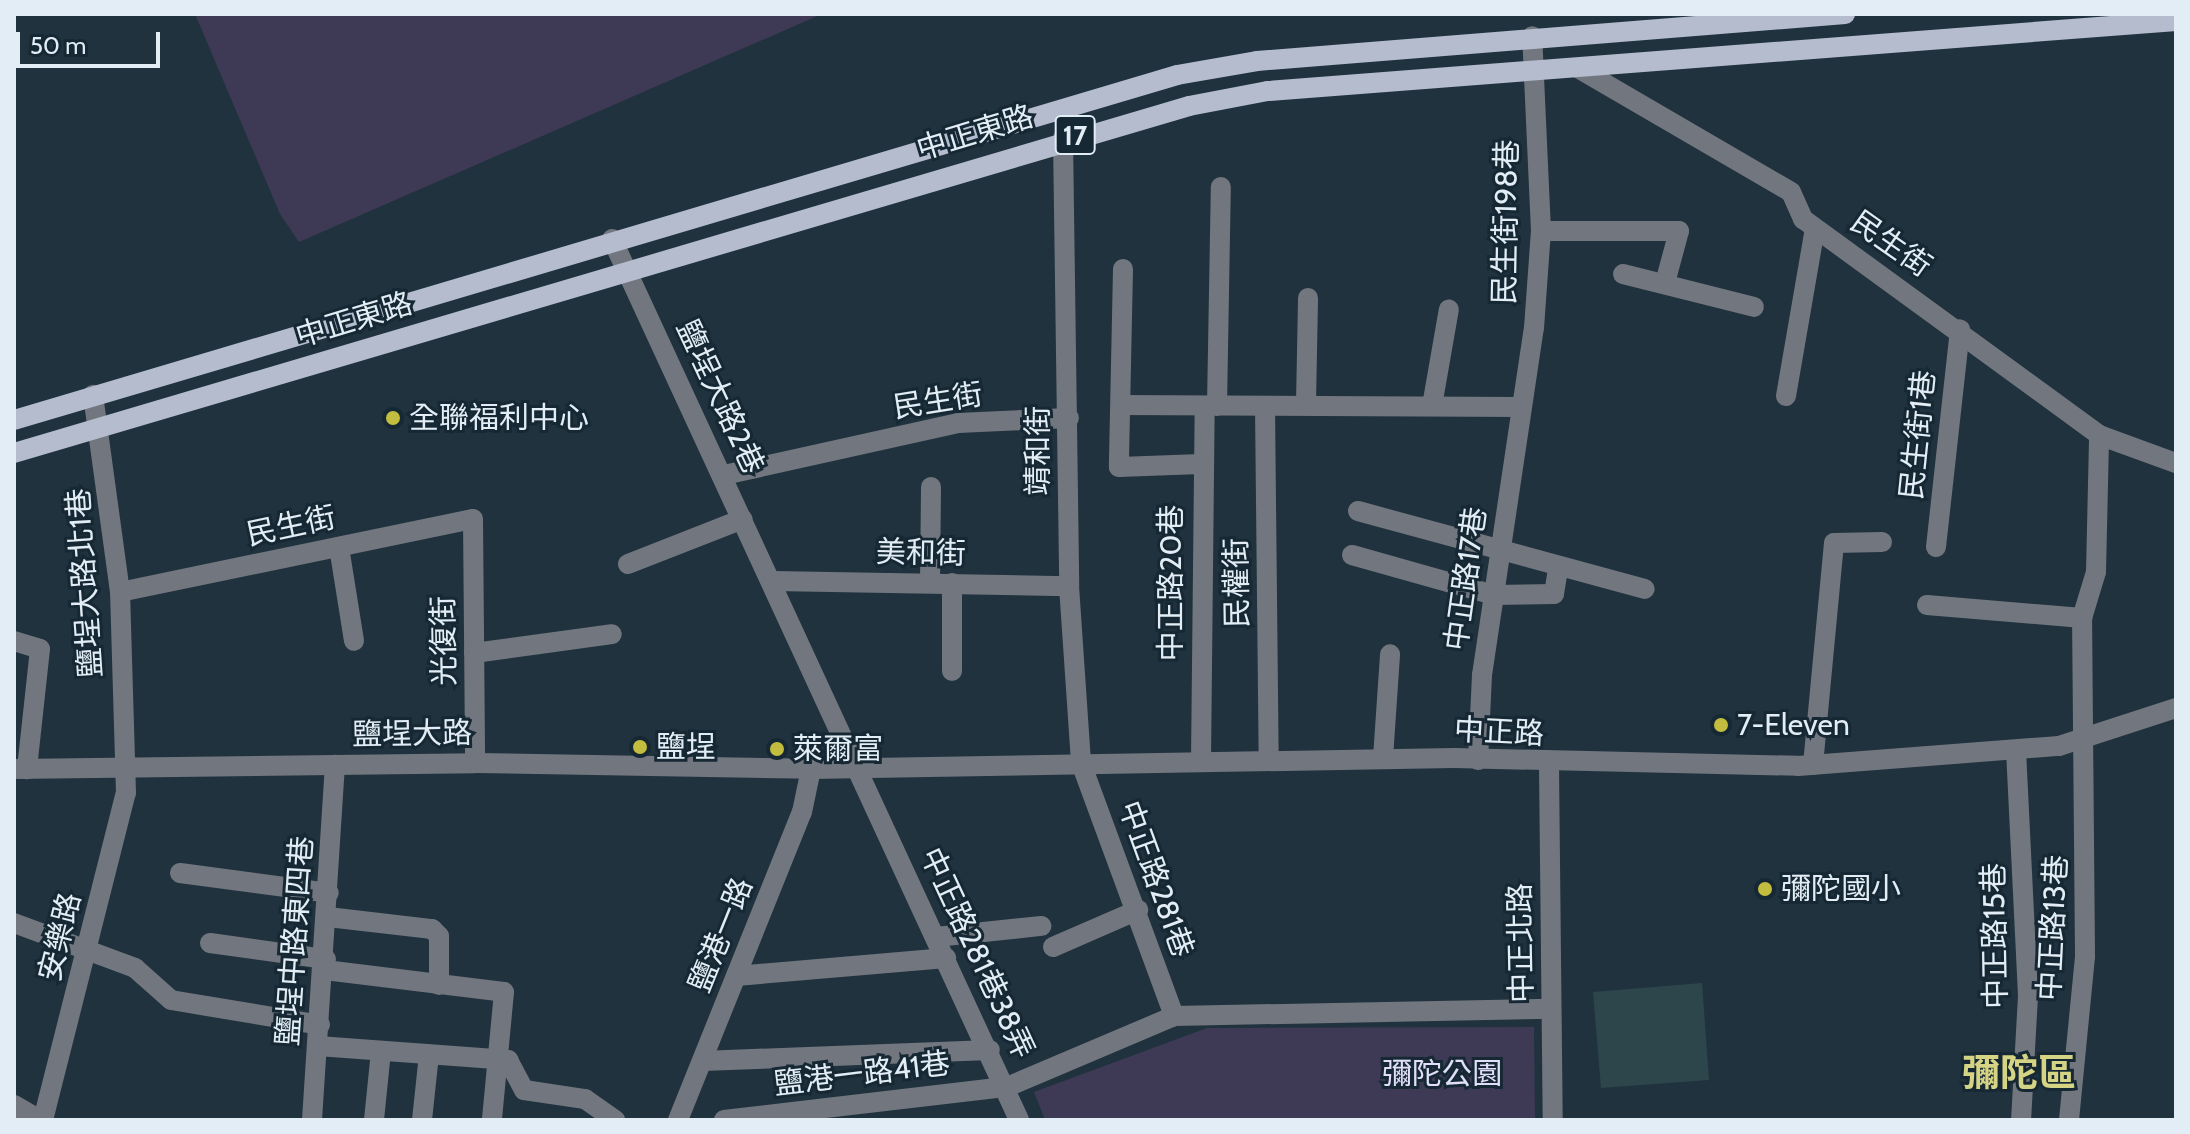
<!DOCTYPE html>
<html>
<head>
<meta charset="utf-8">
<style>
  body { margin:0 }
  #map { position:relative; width:2190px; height:1134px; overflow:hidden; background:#20323e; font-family:Cabin,"Noto Sans TC",sans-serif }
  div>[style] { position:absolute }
  .green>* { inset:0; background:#3e3a55 }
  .building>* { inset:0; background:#2d464b }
  .minor>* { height:20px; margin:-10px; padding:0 10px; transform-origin:10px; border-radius:10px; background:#72767f }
  .major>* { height:20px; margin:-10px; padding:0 10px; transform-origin:10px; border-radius:10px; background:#b4bcce }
  .dots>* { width:22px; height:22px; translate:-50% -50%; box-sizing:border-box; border:4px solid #162833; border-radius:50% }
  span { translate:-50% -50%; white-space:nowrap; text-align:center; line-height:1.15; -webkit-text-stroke:6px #162833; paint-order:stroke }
  .shield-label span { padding:2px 6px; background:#162833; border:2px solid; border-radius:6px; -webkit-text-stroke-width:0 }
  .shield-label { font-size:28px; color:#e2edf5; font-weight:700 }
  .street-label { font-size:30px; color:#e2edf5 }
  .poi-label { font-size:30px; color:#e2edf5 }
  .left { translate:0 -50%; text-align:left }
  .park-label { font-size:30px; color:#e1defa }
  .district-label { font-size:38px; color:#d5d384; font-weight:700 }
  .frame { position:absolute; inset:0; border:16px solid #e2edf5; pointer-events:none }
  .scale { position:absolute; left:16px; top:32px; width:144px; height:36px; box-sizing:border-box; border:4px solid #e2edf5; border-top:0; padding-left:10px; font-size:24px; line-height:28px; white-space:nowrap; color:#e2edf5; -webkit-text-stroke:6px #162833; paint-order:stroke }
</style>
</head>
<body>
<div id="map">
  <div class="green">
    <i style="clip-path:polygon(195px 14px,822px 14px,299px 242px,280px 214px)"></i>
    <i style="clip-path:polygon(1534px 1027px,1535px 1120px,1045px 1120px,1034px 1092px,1207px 1028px)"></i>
  </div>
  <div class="building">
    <i style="clip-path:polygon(1702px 983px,1709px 1080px,1601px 1088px,1593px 992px)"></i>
  </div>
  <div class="minor">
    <i style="left:1578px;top:68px;width:246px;rotate:30.2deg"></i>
    <i style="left:1791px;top:192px;width:30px;rotate:66deg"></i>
    <i style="left:1803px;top:219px;width:366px;rotate:36.1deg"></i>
    <i style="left:2099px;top:435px;width:82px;rotate:20deg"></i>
    <i style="left:1063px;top:138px;width:448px;rotate:89.2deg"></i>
    <i style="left:1069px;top:586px;width:177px;rotate:86.1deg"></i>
    <i style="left:1081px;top:763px;width:270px;rotate:69.8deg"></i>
    <i style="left:1541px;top:231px;width:138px"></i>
    <i style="left:1679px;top:231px;width:54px;rotate:105.1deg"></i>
    <i style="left:612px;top:239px;width:970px;rotate:65.2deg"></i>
    <i style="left:1123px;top:269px;width:198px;rotate:91.2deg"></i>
    <i style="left:1119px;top:467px;width:82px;rotate:-2.1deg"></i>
    <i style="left:1623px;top:274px;width:135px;rotate:14.1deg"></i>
    <i style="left:1786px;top:396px;width:170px;rotate:-80.2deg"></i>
    <i style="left:1306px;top:404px;width:106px;rotate:-88.9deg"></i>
    <i style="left:1121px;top:405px;width:398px;rotate:0.3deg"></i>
    <i style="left:1217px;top:406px;width:219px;rotate:-89deg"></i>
    <i style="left:1265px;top:406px;width:355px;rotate:89.4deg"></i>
    <i style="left:1432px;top:406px;width:98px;rotate:-80.1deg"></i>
    <i style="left:724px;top:475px;width:240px;rotate:-12.5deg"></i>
    <i style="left:958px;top:423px;width:111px;rotate:-2.6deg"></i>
    <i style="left:1358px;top:511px;width:297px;rotate:15.2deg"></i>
    <i style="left:339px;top:547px;width:95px;rotate:80.9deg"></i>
    <i style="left:1936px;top:547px;width:219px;rotate:-83.7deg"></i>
    <i style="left:1352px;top:555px;width:148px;rotate:15.7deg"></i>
    <i style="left:1494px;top:595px;width:60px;rotate:-1deg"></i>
    <i style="left:1554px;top:594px;width:26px;rotate:-81deg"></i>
    <i style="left:628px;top:564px;width:123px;rotate:-21.4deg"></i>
    <i style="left:773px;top:581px;width:296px;rotate:1deg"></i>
    <i style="left:930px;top:583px;width:96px;rotate:-89.4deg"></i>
    <i style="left:952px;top:583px;width:88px;rotate:90deg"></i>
    <i style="left:120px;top:592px;width:360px;rotate:-11.7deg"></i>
    <i style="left:473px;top:519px;width:244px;rotate:89.5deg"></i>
    <i style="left:1927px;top:605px;width:156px;rotate:4.8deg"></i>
    <i style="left:14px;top:641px;width:27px;rotate:17deg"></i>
    <i style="left:40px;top:649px;width:121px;rotate:96.2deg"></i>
    <i style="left:474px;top:653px;width:139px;rotate:-7.8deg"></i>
    <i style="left:2016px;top:750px;width:246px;rotate:87.2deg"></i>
    <i style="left:2028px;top:996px;width:124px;rotate:93.2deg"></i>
    <i style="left:1383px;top:758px;width:104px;rotate:-86.1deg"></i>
    <i style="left:1201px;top:760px;width:354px;rotate:-89.4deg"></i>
    <i style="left:1478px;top:760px;width:85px;rotate:-87.3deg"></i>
    <i style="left:1482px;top:675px;width:351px;rotate:-81.5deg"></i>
    <i style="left:1534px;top:328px;width:97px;rotate:-85.9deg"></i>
    <i style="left:1541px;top:231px;width:195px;rotate:-92.6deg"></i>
    <i style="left:1549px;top:765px;width:355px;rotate:89.4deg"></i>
    <i style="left:1813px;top:765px;width:223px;rotate:-84.6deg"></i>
    <i style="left:1834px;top:543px;width:48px;rotate:-1.2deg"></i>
    <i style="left:14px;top:769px;width:461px;rotate:-0.7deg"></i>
    <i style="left:475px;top:763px;width:336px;rotate:1deg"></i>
    <i style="left:811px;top:769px;width:643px;rotate:-0.98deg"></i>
    <i style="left:1454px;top:758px;width:344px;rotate:1.3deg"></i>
    <i style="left:1798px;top:766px;width:262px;rotate:-4.4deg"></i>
    <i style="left:2059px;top:746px;width:123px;rotate:-18deg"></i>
    <i style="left:180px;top:873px;width:150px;rotate:7.6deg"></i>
    <i style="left:328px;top:917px;width:105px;rotate:6.6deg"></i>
    <i style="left:432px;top:929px;width:10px;rotate:45deg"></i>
    <i style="left:439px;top:936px;width:49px;rotate:90deg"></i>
    <i style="left:14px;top:923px;width:129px;rotate:20.4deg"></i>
    <i style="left:135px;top:968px;width:48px;rotate:41.6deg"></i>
    <i style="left:171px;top:1000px;width:151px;rotate:9.5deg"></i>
    <i style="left:936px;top:937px;width:106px;rotate:-6deg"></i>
    <i style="left:210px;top:943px;width:117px;rotate:7.9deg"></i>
    <i style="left:1053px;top:947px;width:93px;rotate:-23.5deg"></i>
    <i style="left:325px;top:970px;width:180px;rotate:7deg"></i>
    <i style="left:504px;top:992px;width:129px;rotate:95.4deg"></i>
    <i style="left:736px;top:976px;width:211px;rotate:-4.9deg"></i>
    <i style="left:318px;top:1046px;width:191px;rotate:4.2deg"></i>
    <i style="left:508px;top:1060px;width:34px;rotate:62deg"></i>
    <i style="left:524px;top:1090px;width:62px;rotate:8.4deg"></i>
    <i style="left:585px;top:1099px;width:37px;rotate:35deg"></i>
    <i style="left:702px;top:1061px;width:288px;rotate:-2.2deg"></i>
    <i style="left:14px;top:1105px;width:30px;rotate:30deg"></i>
    <i style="left:43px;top:1120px;width:337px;rotate:-75.8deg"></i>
    <i style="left:126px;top:793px;width:201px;rotate:-91.7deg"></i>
    <i style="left:120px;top:592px;width:199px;rotate:-97.8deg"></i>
    <i style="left:312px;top:1120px;width:356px;rotate:-86.3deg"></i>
    <i style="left:374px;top:1120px;width:69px;rotate:-84.2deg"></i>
    <i style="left:422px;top:1120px;width:66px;rotate:-83.9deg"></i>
    <i style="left:678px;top:1120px;width:332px;rotate:-68.1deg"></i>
    <i style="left:802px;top:812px;width:44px;rotate:-78.2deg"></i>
    <i style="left:724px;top:1120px;width:285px;rotate:-6.7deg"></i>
    <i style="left:1007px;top:1087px;width:181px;rotate:-23deg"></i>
    <i style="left:1174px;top:1016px;width:377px;rotate:-1.1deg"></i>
    <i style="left:2069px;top:1120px;width:165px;rotate:-84.4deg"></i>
    <i style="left:2085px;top:956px;width:338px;rotate:-90.5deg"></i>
    <i style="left:2082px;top:618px;width:48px;rotate:-73.1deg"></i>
    <i style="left:2096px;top:572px;width:137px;rotate:-88.7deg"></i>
  </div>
  <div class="major">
    <i style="left:14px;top:420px;width:1213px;rotate:-16.52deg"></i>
    <i style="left:1177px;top:75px;width:81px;rotate:-9.9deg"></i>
    <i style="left:1257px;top:61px;width:590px;rotate:-4.57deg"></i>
    <i style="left:14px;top:453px;width:1225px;rotate:-16.45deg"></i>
    <i style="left:1189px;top:106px;width:80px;rotate:-10.8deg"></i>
    <i style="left:1268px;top:91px;width:911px;rotate:-4.41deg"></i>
  </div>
  <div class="dots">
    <i style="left:393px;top:418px;background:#c3bd3f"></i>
    <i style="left:1721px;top:725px;background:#c3bd3f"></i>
    <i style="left:640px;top:747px;background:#c3bd3f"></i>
    <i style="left:777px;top:749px;background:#c3bd3f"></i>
    <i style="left:1765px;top:889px;background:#c3bd3f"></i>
  </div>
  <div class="shield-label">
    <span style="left:1075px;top:135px">17</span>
  </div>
  <div class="street-label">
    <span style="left:975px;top:133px;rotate:-17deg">中正東路</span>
    <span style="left:1506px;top:222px;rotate:-89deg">民生街198巷</span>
    <span style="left:1891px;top:244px;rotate:35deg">民生街</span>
    <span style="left:354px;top:320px;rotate:-17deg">中正東路</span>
    <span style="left:720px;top:397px;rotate:65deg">鹽埕大路2巷</span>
    <span style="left:938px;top:401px;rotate:-9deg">民生街</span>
    <span style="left:1918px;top:435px;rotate:-84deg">民生街1巷</span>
    <span style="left:1038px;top:451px;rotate:-90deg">靖和街</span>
    <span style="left:291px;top:526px;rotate:-12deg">民生街</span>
    <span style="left:921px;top:553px;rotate:1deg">美和街</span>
    <span style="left:1466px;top:579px;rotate:-82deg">中正路17巷</span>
    <span style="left:85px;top:583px;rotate:-94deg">鹽埕大路北1巷</span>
    <span style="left:1171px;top:583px;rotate:-90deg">中正路20巷</span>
    <span style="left:1237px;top:583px;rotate:-91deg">民權街</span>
    <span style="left:444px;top:641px;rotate:-91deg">光復街</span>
    <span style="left:1499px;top:732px;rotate:3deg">中正路</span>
    <span style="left:412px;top:734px;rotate:-1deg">鹽埕大路</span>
    <span style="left:1156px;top:879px;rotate:70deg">中正路281巷</span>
    <span style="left:2053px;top:928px;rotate:-87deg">中正路13巷</span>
    <span style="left:721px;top:935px;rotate:-68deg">鹽港一路</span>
    <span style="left:1995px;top:936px;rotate:-91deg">中正路15巷</span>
    <span style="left:60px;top:937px;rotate:-76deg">安樂路</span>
    <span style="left:295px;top:941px;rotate:-86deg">鹽埕中路東四巷</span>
    <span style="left:1521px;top:943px;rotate:-91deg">中正北路</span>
    <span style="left:977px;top:953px;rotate:65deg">中正路281巷38弄</span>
    <span style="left:862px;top:1074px;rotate:-7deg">鹽港一路41巷</span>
  </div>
  <div class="poi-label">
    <span class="left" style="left:409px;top:418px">全聯福利中心</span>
    <span class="left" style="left:1737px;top:725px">7-Eleven</span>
    <span class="left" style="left:656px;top:747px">鹽埕</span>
    <span class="left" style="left:793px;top:749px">萊爾富</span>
    <span class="left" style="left:1781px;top:889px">彌陀國小</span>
  </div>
  <div class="park-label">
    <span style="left:1442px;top:1074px">彌陀公園</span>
  </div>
  <div class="district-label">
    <span style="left:2019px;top:1073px">彌陀區</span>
  </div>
  <div class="frame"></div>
  <div class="scale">50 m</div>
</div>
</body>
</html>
